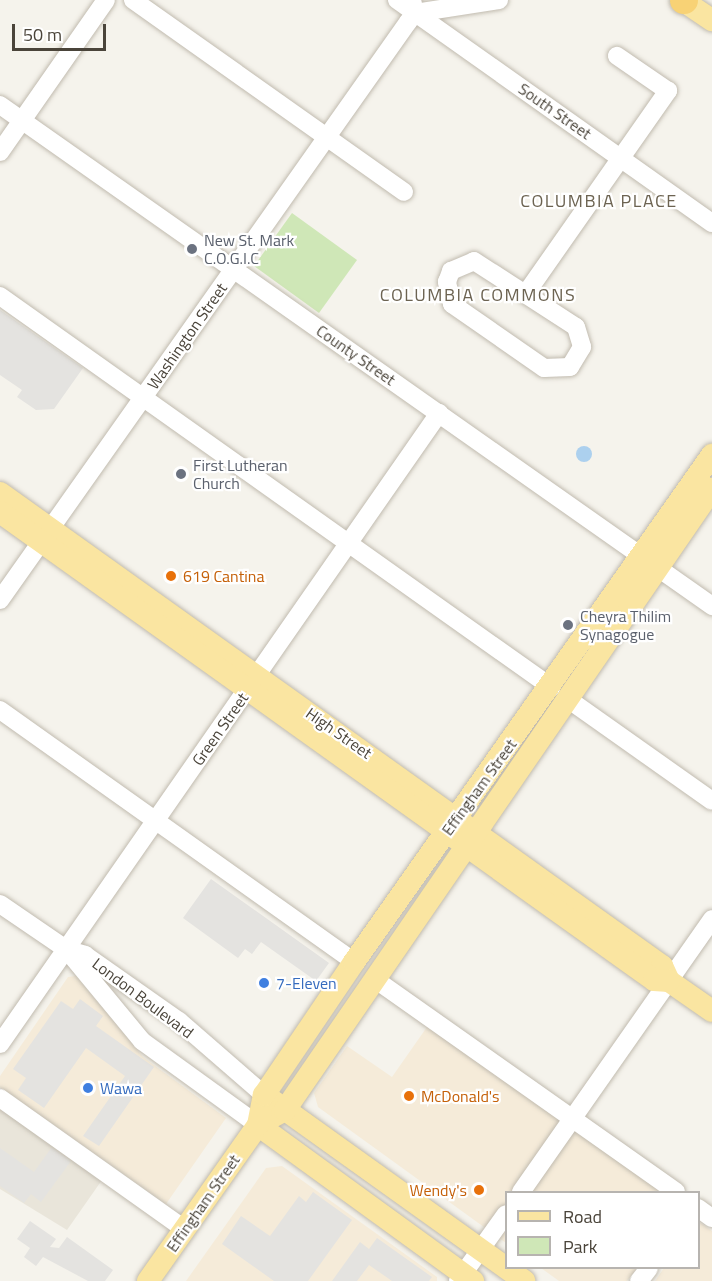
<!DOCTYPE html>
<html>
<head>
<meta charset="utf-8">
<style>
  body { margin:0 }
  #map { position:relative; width:712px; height:1281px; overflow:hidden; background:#f5f3ec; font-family:"Titillium Web",sans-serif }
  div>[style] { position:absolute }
  .residential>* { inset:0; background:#e9e5da }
  .commercial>* { inset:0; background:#f5ebd9 }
  .green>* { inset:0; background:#cfe7b7 }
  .parking>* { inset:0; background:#e4e3e0 }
  .water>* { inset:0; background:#acd0ee }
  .round { border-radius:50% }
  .roads { filter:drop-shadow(0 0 2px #c1bbaf) drop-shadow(0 0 2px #c1bbaf) }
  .minor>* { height:18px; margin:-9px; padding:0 9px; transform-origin:9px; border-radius:9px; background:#fff }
  .major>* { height:22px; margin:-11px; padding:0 11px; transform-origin:11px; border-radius:11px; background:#fae5a1 }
  .highway>* { height:27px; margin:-13.5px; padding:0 13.5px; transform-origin:13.5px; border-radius:13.5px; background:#f8d275 }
  .dots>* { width:16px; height:16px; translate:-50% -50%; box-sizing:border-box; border:3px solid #fff; border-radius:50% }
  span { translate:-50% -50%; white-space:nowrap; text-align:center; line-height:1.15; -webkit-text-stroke:4.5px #fff; paint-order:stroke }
  .street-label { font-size:16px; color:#4a443a }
  .worship-label { font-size:16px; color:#5b616d }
  .left { translate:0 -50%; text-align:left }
  .food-label { font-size:16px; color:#c56008 }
  .right { translate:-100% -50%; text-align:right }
  .shop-label { font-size:16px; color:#366cbe }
  .neighbourhood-label { font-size:18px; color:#6c6351; letter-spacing:1.5px }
  .legend { position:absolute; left:505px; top:1191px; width:195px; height:78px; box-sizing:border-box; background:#fff; border:2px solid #b7b4b0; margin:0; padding:8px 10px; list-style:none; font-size:18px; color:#4a443a }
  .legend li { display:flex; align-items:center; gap:12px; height:30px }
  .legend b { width:30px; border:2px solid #b7b4b0 }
  .scale { position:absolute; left:12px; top:24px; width:94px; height:27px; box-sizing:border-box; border:3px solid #4a443a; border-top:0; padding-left:8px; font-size:18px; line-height:21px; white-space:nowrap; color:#4a443a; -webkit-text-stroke:4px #fff; paint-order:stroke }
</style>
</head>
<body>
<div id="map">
  <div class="residential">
    <i style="clip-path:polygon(0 1109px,102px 1180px,67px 1230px,0 1189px)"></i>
  </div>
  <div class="commercial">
    <i style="clip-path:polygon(76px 976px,143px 1057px,226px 1118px,166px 1204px,0 1087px,0 1076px,68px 977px)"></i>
    <i style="clip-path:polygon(427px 1027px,664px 1192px,506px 1192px,506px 1243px,318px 1107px,314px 1093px,347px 1046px,392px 1077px)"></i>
    <i style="clip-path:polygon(282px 1166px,437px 1277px,437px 1281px,186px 1281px,266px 1168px)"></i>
    <i style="clip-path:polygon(699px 1222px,712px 1231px,712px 1281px,655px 1281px,664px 1268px,698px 1268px)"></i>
    <i style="clip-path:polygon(541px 1268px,637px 1268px,627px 1281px,559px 1281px)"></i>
  </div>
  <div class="green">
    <i style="clip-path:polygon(292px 213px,357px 260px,319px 313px,254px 266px)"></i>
  </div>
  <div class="parking">
    <i style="clip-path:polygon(0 310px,83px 368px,54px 409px,36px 410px,17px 397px,22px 390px,0 375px)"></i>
    <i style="clip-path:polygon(211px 879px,329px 963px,316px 981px,261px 942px,252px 954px,245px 949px,238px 958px,183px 918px)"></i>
    <i style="clip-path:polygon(80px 999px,103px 1016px,96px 1026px,154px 1067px,99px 1146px,83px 1136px,125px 1076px,86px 1048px,44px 1108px,18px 1090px,26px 1078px,13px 1069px,61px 1001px,73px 1009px)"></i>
    <i style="clip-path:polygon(52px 1147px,71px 1161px,41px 1202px,31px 1194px,24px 1203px,0 1186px,0 1148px,34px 1172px)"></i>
    <i style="clip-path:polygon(313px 1192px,352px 1220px,308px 1281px,274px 1281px,222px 1244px,241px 1216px,270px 1236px,299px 1196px,306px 1202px)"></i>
    <i style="clip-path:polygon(30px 1221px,56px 1239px,50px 1247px,59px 1248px,67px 1237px,113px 1270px,105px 1281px,88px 1281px,43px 1257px,36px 1266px,24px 1257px,30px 1248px,17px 1239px)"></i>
    <i style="clip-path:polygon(377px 1238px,432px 1277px,429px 1281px,392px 1281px,369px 1265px,357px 1281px,332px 1281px,360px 1242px,369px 1249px)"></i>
  </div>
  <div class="water">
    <i class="round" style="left:576px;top:446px;width:16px;height:16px"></i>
  </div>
  <div class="roads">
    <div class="minor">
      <i style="left:133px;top:0;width:332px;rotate:35.3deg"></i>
      <i style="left:397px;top:0;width:386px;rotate:35.3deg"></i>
      <i style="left:415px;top:13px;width:85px;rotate:-8.8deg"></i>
      <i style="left:0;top:105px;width:871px;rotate:35.13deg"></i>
      <i style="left:0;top:152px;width:185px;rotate:-55.1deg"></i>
      <i style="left:474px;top:261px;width:121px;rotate:32.9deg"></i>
      <i style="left:576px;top:327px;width:21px;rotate:73deg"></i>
      <i style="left:582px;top:347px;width:23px;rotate:121deg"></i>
      <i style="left:570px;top:367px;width:26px;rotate:178deg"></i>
      <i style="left:544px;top:368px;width:112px;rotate:-145.2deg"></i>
      <i style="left:452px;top:304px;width:23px;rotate:-103deg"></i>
      <i style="left:447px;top:282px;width:12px;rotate:-70deg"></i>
      <i style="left:451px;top:271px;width:25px;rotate:-23deg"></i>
      <i style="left:527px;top:292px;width:246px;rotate:-55deg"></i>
      <i style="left:668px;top:91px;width:62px;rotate:-145.5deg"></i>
      <i style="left:0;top:296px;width:676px;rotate:35.36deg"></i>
      <i style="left:0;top:600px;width:707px;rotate:-54.78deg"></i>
      <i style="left:408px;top:22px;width:11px;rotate:-52deg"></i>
      <i style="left:415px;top:13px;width:13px;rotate:-103deg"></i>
      <i style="left:568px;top:699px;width:176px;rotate:35.3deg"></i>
      <i style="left:0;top:710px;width:435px;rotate:35.4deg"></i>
      <i style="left:0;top:904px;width:80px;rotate:34.3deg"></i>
      <i style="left:66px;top:949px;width:119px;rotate:50.4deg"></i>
      <i style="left:142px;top:1041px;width:143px;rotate:35.9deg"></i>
      <i style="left:68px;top:950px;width:18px;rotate:16deg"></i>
      <i style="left:85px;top:955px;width:115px;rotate:35.1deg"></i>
      <i style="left:179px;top:1021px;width:113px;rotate:41deg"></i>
      <i style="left:376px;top:980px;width:367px;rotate:35.2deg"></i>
      <i style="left:0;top:1044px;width:769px;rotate:-55.17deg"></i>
      <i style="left:0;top:1098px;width:226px;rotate:35.4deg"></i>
      <i style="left:521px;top:1192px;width:333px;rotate:-55deg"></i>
      <i style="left:698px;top:1208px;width:17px;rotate:36deg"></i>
      <i style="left:458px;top:1281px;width:82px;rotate:-54.4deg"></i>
      <i style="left:639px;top:1281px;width:16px;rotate:-52deg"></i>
    </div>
    <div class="major">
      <i style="left:682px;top:0;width:36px;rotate:34deg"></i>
      <i style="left:0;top:493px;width:814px;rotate:35.55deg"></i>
      <i style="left:662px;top:966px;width:17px;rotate:65deg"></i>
      <i style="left:669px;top:981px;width:52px;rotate:34.9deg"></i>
      <i style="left:0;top:512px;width:804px;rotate:35.59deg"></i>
      <i style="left:654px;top:980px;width:15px;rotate:4deg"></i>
      <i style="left:273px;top:1101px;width:309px;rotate:35.6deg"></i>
      <i style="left:258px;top:1125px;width:31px;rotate:-29deg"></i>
      <i style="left:285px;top:1110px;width:754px;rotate:-55.49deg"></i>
      <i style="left:258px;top:1125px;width:266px;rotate:36deg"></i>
      <i style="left:148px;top:1281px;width:191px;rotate:-54.8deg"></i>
      <i style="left:258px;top:1125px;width:31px;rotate:-79deg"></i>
      <i style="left:264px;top:1095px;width:161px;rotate:-55.9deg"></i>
      <i style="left:354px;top:962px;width:621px;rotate:-54.77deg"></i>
    </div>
    <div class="highway">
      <i style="left:683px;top:0;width:1px"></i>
    </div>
  </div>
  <div class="dots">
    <i style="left:192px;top:249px;background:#6b7280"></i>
    <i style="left:181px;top:474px;background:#6b7280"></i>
    <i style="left:171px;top:576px;background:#e8710a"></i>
    <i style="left:568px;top:625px;background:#6b7280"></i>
    <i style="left:264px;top:983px;background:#3f7fe0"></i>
    <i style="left:88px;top:1088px;background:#3f7fe0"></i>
    <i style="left:409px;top:1096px;background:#e8710a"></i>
    <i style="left:479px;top:1190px;background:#e8710a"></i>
  </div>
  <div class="street-label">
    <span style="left:555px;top:111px;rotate:35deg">South Street</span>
    <span style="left:187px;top:336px;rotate:-55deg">Washington Street</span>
    <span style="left:356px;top:355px;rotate:35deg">County Street</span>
    <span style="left:220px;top:729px;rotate:-55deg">Green Street</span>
    <span style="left:339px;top:733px;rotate:35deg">High Street</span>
    <span style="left:479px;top:787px;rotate:-54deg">Effingham Street</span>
    <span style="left:143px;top:998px;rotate:37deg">London Boulevard</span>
    <span style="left:203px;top:1203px;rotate:-55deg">Effingham Street</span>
  </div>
  <div class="worship-label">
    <span class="left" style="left:204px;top:249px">New St. Mark<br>C.O.G.I.C</span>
    <span class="left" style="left:193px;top:474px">First Lutheran<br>Church</span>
    <span class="left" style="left:580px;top:625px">Cheyra Thilim<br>Synagogue</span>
  </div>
  <div class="food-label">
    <span class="left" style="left:183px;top:576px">619 Cantina</span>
    <span class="left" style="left:421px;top:1096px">McDonald's</span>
    <span class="right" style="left:467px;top:1190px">Wendy's</span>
  </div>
  <div class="shop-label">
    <span class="left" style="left:276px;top:983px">7-Eleven</span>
    <span class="left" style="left:100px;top:1088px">Wawa</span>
  </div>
  <div class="neighbourhood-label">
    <span style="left:599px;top:201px">COLUMBIA PLACE</span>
    <span style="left:478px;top:295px">COLUMBIA COMMONS</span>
  </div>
  <ul class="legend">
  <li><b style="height:8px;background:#fae5a1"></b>Road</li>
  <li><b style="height:16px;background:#cfe7b7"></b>Park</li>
  </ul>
  <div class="scale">50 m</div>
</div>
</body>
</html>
